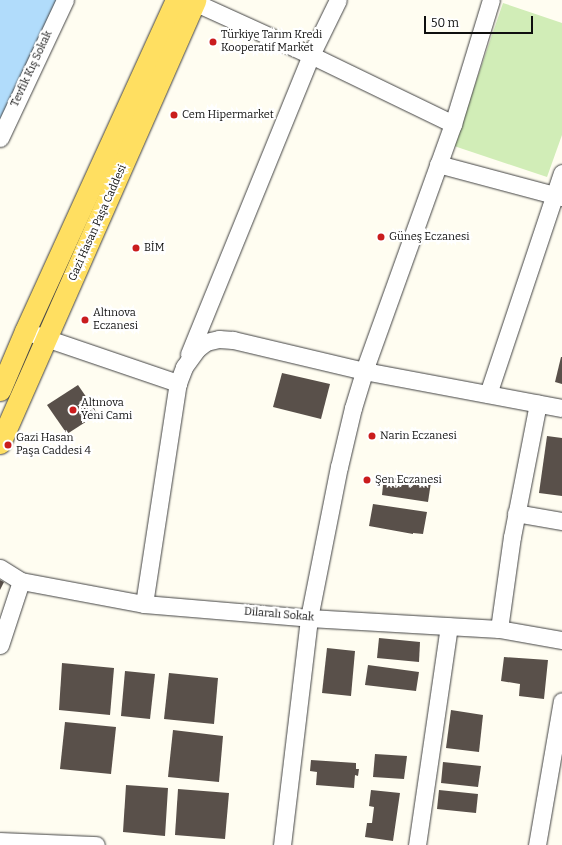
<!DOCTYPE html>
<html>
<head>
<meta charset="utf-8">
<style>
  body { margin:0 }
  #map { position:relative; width:562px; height:845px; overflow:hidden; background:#fffdf1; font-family:Bitter,serif }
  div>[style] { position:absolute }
  .green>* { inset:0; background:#d1edb7 }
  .water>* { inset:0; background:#b1dcfb }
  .building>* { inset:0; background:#59504a }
  .roads { filter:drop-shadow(0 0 1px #424242) drop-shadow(0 0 1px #424242) }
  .minor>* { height:17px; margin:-8.5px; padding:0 8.5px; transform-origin:8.5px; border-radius:8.5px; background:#fff }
  .major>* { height:21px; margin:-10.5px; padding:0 10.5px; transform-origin:10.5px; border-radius:10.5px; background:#ffdf61 }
  .dots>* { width:11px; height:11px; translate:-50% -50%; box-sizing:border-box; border:2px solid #fff; border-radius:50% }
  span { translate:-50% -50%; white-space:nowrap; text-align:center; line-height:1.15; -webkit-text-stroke:4px #fff; paint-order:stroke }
  .poi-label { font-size:11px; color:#0f0f0f }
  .left { translate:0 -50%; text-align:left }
  .street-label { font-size:11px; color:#0f0f0f }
  .scale { position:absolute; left:424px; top:16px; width:109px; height:18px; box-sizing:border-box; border:2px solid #0f0f0f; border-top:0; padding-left:5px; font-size:12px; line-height:14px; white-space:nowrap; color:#0f0f0f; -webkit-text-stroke:3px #fff; paint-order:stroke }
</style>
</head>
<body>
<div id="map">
  <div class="green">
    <i style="clip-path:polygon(503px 3px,562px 23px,562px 135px,547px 177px,454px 146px)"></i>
  </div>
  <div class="water">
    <i style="clip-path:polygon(0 0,60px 0,0 122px)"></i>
  </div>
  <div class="building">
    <i style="clip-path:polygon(561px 357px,562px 357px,562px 384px,555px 382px)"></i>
    <i style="clip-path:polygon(282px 373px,330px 384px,321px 419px,273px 407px)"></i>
    <i style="clip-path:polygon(78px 385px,98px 414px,67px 434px,47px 405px)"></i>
    <i style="clip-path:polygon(547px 436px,562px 438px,562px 496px,539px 493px)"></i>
    <i style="clip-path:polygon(384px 476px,431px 482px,428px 502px,382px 495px)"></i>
    <i style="clip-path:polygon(373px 504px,427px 512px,423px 534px,413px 533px,413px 534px,369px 526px)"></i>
    <i style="clip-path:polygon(0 580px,4px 582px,0 590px)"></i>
    <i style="clip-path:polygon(379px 638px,420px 642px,419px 662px,377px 658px)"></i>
    <i style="clip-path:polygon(327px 648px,355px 651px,351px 696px,322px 693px)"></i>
    <i style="clip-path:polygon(504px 657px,548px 660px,544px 699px,519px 696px,520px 684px,501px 681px)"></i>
    <i style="clip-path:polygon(62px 663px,114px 668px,110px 715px,59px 710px)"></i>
    <i style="clip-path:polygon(368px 665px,419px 672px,416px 691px,365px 685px)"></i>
    <i style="clip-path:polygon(125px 671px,155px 674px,150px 719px,121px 716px)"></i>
    <i style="clip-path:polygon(169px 673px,218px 678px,214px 724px,164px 719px)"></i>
    <i style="clip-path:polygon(451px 710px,483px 715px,479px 752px,446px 748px)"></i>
    <i style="clip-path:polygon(65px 722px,116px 727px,111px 774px,60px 769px)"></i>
    <i style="clip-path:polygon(173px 730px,223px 736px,219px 782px,168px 777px)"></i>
    <i style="clip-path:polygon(375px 754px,407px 756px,404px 779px,373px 777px)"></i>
    <i style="clip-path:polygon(311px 760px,356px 763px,356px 769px,359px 769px,358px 776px,355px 775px,354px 788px,316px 785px,317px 772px,310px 771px)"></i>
    <i style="clip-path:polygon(443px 762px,481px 766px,478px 787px,441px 783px)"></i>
    <i style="clip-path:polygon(126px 785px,168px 788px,165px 836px,123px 832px)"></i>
    <i style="clip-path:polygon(178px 789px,229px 793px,225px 839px,175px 835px)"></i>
    <i style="clip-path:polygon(371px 790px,400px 793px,393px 841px,365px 837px,367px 823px,372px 823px,374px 807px,369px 806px)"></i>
    <i style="clip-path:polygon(439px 790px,478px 794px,476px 813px,437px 809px)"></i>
  </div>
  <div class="roads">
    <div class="minor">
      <i style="left:194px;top:2px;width:128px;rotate:24.4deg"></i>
      <i style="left:311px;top:55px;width:158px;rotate:25.9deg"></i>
      <i style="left:0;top:138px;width:153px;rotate:-64.8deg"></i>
      <i style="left:438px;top:164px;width:128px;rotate:14.9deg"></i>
      <i style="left:25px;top:331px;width:162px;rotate:18.8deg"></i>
      <i style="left:189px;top:354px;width:323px;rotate:-67.8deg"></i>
      <i style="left:311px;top:55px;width:61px;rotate:-63.9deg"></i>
      <i style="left:488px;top:394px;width:233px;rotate:-71.5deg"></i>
      <i style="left:516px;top:513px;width:47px;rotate:9.9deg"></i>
      <i style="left:0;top:568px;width:25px;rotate:32deg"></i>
      <i style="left:21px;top:581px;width:125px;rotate:10.6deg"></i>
      <i style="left:144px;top:604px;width:166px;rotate:4.8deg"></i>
      <i style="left:309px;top:618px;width:190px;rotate:3.3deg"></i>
      <i style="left:499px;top:629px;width:64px;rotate:9.9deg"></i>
      <i style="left:144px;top:604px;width:224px;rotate:-81.3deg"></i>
      <i style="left:178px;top:383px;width:17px;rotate:-69deg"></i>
      <i style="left:184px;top:367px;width:22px;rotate:-54deg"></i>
      <i style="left:197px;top:349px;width:11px;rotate:-38deg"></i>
      <i style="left:206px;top:342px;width:13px;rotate:-13deg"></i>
      <i style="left:219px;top:339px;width:14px;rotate:4deg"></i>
      <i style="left:233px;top:340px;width:135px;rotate:13.3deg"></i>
      <i style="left:364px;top:371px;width:201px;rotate:10.6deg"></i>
      <i style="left:499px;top:629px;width:93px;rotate:-82deg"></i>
      <i style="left:512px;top:537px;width:136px;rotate:-79deg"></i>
      <i style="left:0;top:645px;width:67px;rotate:-71.8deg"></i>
      <i style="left:0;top:841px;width:96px;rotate:2.4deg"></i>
      <i style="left:282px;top:845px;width:229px;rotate:-83.2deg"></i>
      <i style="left:309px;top:618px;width:154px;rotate:-78.8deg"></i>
      <i style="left:339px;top:467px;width:61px;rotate:-76.7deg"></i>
      <i style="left:353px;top:408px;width:39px;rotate:-73deg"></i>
      <i style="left:364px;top:371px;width:263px;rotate:-70.2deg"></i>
      <i style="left:453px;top:124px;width:130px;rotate:-73deg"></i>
      <i style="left:417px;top:845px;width:221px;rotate:-81.7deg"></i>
      <i style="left:537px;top:845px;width:146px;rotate:-80.2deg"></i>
    </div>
    <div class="major">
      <i style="left:0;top:390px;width:64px;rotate:-67deg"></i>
      <i style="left:25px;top:331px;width:364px;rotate:-65.5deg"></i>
      <i style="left:0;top:443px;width:484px;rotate:-66.2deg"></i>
    </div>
  </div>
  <div class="dots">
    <i style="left:213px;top:42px;background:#ca1c1d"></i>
    <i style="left:174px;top:115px;background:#ca1c1d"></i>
    <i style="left:381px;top:237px;background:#ca1c1d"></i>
    <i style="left:136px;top:248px;background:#ca1c1d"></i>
    <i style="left:85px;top:320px;background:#ca1c1d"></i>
    <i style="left:73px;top:410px;background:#ca1c1d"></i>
    <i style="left:372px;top:436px;background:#ca1c1d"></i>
    <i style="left:8px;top:445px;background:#ca1c1d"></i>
    <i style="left:367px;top:480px;background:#ca1c1d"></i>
  </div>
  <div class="poi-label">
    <span class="left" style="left:221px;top:42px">Türkiye Tarım Kredi<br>Kooperatif Market</span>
    <span class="left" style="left:182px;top:115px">Cem Hipermarket</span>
    <span class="left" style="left:389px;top:237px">Güneş Eczanesi</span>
    <span class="left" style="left:144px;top:248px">BİM</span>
    <span class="left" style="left:93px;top:320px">Altınova<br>Eczanesi</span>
    <span class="left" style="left:81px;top:410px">Altınova<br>Yeni Cami</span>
    <span class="left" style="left:380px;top:436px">Narin Eczanesi</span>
    <span class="left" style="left:16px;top:445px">Gazi Hasan<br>Paşa Caddesi 4</span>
    <span class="left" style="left:375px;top:480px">Şen Eczanesi</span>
  </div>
  <div class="street-label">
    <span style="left:32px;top:69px;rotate:-65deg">Tevfik Kış Sokak</span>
    <span style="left:98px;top:223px;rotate:-66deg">Gazi Hasan Paşa Caddesi</span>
    <span style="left:279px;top:615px;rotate:5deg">Dilaralı Sokak</span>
  </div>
  <div class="scale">50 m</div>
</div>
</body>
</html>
